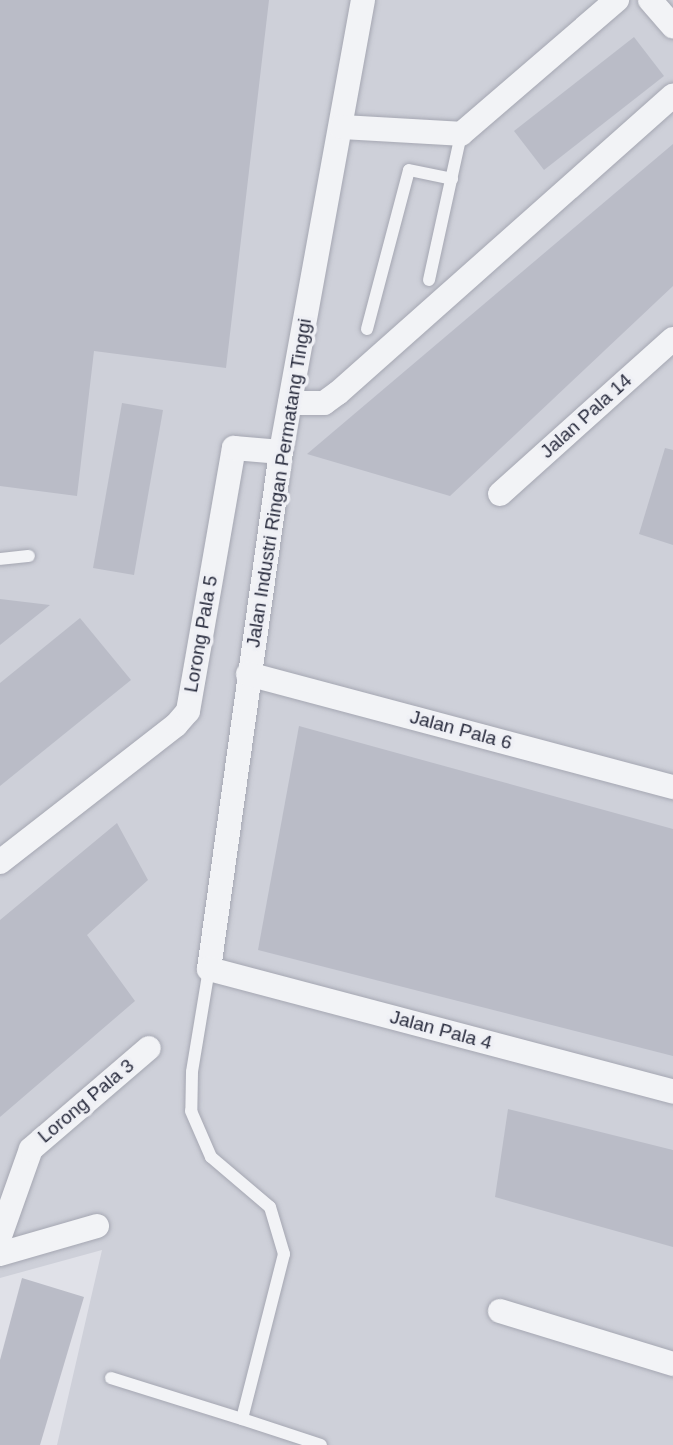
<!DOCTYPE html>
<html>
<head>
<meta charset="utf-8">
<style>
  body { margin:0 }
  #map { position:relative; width:673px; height:1445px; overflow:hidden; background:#e0e1e8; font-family:Helvetica,sans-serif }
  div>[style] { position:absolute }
  .built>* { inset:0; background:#ced0d9 }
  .building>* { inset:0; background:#babcc7 }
  .roads { filter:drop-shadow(0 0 2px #a5a7b2) drop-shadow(0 0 2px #a5a7b2) }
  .lane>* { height:12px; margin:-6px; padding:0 6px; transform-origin:6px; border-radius:6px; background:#f2f3f6 }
  .street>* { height:24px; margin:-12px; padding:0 12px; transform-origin:12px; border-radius:12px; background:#f2f3f6 }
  span { translate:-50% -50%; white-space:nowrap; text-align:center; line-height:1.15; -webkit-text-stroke:7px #eff0f5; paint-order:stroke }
  .street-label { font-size:19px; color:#292c3e }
</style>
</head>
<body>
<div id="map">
  <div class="built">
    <i style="clip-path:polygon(0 0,673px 0,673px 1445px,57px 1445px,102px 1250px,0 1278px)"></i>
  </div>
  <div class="building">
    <i style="clip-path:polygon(0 0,269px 0,226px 368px,94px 351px,77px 496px,0 486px)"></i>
    <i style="clip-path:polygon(634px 37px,664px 76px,544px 170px,514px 131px)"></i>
    <i style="clip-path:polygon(673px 144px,673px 286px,450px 496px,307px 454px)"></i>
    <i style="clip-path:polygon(122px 403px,163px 410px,134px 575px,93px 568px)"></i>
    <i style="clip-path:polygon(665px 448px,673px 450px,673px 545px,639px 534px)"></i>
    <i style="clip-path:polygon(0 599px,50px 605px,0 645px)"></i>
    <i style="clip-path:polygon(80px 618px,131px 680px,0 786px,0 683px)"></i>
    <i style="clip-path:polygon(299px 726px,673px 829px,673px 1056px,258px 950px)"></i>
    <i style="clip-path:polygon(117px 823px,148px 880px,87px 935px,135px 1001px,0 1117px,0 920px)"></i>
    <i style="clip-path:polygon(508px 1109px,673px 1150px,673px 1247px,495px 1197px)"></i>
    <i style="clip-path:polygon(22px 1278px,84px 1297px,40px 1445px,0 1445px,0 1360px)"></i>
  </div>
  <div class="roads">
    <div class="lane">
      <i style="left:429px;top:280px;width:149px;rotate:-77.6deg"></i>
      <i style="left:367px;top:329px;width:164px;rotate:-75.2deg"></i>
      <i style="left:409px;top:170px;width:44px;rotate:11.8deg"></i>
      <i style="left:0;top:559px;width:29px;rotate:-6deg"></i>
      <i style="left:209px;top:969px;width:104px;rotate:99.4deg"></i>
      <i style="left:192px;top:1072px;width:39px;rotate:91deg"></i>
      <i style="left:191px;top:1111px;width:50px;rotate:66.5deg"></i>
      <i style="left:211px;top:1157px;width:77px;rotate:40.3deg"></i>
      <i style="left:270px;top:1207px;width:49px;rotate:73.4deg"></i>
      <i style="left:284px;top:1254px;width:170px;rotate:104.3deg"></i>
      <i style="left:242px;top:1419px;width:83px;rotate:18.2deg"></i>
      <i style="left:111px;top:1378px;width:137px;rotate:17.4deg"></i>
    </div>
    <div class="street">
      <i style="left:363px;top:0;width:459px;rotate:100.3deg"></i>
      <i style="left:281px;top:452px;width:522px;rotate:97.93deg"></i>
      <i style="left:209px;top:969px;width:480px;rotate:14.8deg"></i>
      <i style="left:650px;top:0;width:35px;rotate:49deg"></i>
      <i style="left:341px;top:127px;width:120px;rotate:3.3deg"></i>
      <i style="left:461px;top:134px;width:206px;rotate:-40.7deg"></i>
      <i style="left:290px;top:403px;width:34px"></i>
      <i style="left:324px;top:403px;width:17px;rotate:-36deg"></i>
      <i style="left:338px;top:393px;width:448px;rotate:-41.6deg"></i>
      <i style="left:500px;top:494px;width:232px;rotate:-41.9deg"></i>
      <i style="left:248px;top:674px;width:440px;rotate:14.9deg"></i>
      <i style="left:0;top:862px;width:223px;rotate:-37.9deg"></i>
      <i style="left:176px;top:725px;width:18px;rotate:-49deg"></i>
      <i style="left:188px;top:711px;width:267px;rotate:-80.1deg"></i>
      <i style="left:234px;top:448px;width:47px;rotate:4.9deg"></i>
      <i style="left:0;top:1236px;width:92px;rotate:-70.4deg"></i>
      <i style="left:31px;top:1149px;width:155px;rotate:-40.6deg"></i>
      <i style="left:0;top:1254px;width:101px;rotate:-16.1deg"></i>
      <i style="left:500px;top:1311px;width:181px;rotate:17deg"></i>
    </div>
  </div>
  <div class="street-label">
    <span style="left:586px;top:416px;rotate:-42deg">Jalan Pala 14</span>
    <span style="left:279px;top:483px;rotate:-81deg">Jalan Industri Ringan Permatang Tinggi</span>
    <span style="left:201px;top:634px;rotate:-80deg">Lorong Pala 5</span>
    <span style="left:461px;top:730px;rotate:15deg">Jalan Pala 6</span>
    <span style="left:441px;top:1030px;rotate:15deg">Jalan Pala 4</span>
    <span style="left:86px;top:1101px;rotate:-40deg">Lorong Pala 3</span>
  </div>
</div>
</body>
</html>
